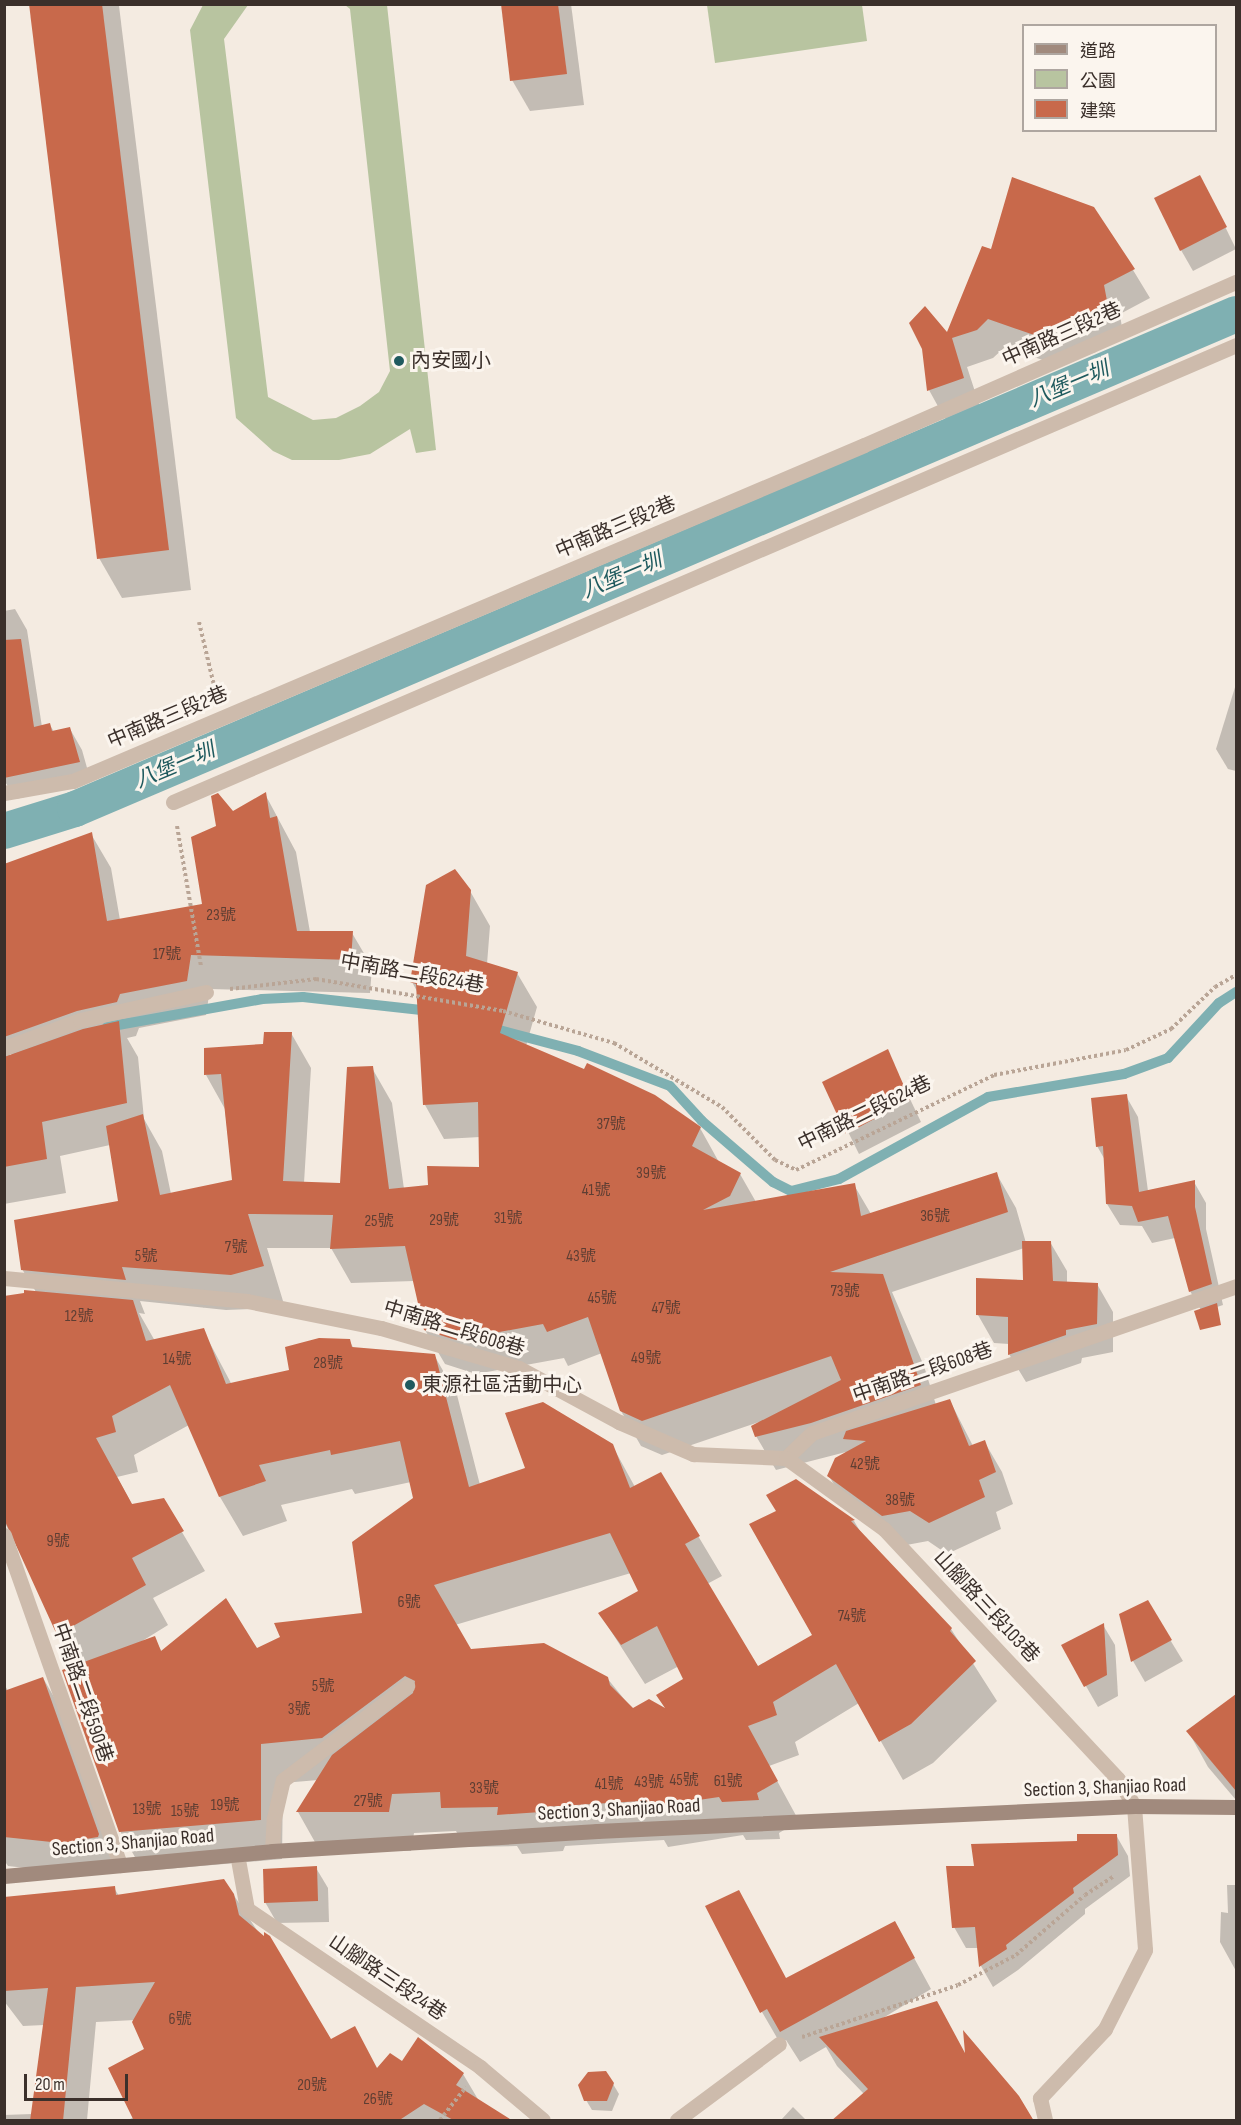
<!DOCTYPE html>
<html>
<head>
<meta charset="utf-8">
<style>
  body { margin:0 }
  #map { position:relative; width:1241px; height:2125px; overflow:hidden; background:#f4ebe1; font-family:"Sofia Sans Condensed","Noto Sans TC",sans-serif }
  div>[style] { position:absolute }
  .green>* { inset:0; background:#b8c4a0 }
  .shadow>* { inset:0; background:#0003 }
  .stream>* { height:10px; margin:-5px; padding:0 5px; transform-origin:5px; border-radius:5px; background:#7fb0b2 }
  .canal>* { height:36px; margin:-18px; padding:0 18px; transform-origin:18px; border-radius:18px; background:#7fb0b2 }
  .building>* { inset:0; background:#c8694b }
  .path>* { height:4px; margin-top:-2px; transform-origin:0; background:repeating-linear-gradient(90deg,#b9a596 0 3px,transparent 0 6px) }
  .service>* { height:15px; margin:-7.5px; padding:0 7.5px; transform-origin:7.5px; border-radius:7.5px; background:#cdbbac }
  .secondary>* { height:15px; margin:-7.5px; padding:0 7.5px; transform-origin:7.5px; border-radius:7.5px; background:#a18a7d }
  .dots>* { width:16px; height:16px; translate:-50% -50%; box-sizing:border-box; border:3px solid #fbf5ee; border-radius:50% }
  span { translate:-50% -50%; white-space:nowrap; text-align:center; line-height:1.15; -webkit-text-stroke:6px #fbf5ee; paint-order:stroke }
  .number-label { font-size:16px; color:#5e3e33 }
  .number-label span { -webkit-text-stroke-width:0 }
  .street-label { font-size:20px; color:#3b302b }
  .poi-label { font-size:20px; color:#3b302b }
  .left { translate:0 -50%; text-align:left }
  .water-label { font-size:21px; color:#1f5a5e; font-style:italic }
  .frame { position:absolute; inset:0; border:6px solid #3b302b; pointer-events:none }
  .legend { position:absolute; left:1022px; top:24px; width:195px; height:108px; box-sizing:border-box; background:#fbf5ee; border:2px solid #aea6a0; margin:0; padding:8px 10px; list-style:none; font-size:18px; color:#3b302b }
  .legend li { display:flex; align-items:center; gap:12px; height:30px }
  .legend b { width:30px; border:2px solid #aea6a0 }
  .scale { position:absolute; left:24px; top:2074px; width:104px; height:27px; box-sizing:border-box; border:3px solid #3b302b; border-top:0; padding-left:8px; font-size:18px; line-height:21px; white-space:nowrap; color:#3b302b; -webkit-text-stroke:4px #fbf5ee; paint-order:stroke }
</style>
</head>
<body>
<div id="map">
  <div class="green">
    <i style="clip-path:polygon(203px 5px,248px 5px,224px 39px,268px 397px,313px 420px,336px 418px,360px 406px,379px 392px,390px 371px,350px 9px,345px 5px,387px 5px,436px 450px,416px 453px,410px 429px,370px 454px,339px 460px,292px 460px,273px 451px,236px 418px,190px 30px)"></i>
    <i style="clip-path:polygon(707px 5px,862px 5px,867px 41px,715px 63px)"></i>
  </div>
  <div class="shadow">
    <i style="clip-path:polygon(30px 4px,119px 6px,191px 590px,122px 598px,99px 558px)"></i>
    <i style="clip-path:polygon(502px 4px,571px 4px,584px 105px,530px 111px,512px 80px)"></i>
    <i style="clip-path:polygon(1211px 198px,1236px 249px,1193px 271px,1181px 250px)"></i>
    <i style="clip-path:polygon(992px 250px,1133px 270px,1150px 298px,1120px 314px,1123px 335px,1100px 342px,1096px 352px,1057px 365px,1005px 347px,993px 358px,967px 367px,980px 407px,945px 419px,929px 390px,924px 348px,947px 334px)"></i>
    <i style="clip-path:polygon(15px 609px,27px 630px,42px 727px,50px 725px,54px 732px,70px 729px,82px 750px,91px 782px,16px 799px,4px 780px,4px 611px)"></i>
    <i style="clip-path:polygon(1236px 684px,1236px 771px,1228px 769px,1216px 749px)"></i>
    <i style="clip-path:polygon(evenodd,265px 794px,296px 852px,310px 932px,352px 933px,372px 967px,370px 993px,210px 989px,206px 1015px,139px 1028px,136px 1036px,127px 1038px,138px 1057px,144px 1119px,162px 1151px,171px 1194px,233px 1181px,225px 1109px,206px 1075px,291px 1033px,311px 1068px,304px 1183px,342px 1184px,372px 1068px,392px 1103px,404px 1189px,429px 1186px,481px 1169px,480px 1137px,444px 1139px,425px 1105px,418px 993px,412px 982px,470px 891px,490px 926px,487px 964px,517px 973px,537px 1007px,526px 1046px,700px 1128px,720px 1164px,740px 1174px,756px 1202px,854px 1185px,871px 1214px,996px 1173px,1016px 1208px,1026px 1243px,1050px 1242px,1067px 1271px,1067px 1283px,1097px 1284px,1113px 1312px,1113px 1352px,1082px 1358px,1081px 1363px,1026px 1382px,1009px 1354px,1009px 1344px,994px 1343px,978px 1315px,1024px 1281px,1024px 1248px,892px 1292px,924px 1366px,936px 1405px,950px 1401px,973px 1446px,984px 1441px,1002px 1472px,1013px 1504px,996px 1512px,1001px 1529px,947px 1554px,928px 1541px,901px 1546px,847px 1507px,829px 1476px,846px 1452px,776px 1470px,756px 1436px,759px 1422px,662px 1455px,641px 1446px,621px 1411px,602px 1353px,568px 1366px,564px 1358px,476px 1374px,445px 1364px,425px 1330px,414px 1281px,351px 1283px,331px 1248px,267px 1248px,283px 1301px,251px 1309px,226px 1310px,140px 1301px,145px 1314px,139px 1313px,155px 1341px,203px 1330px,232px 1385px,291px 1372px,349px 1340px,354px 1349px,434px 1355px,457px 1395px,480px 1485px,612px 1445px,635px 1487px,661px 1474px,722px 1576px,707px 1584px,757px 1668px,814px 1636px,777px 1512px,796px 1481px,854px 1521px,863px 1536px,951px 1629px,997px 1701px,933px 1763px,903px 1780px,859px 1703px,795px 1742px,799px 1755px,769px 1766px,799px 1821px,779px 1833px,780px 1839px,746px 1840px,743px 1835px,668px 1847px,664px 1840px,565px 1846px,563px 1851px,522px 1854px,517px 1846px,465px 1847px,456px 1831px,414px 1833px,411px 1851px,320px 1851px,298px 1812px,318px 1780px,283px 1783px,282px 1859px,143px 1871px,120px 1831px,77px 1666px,4px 1521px,4px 1298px,36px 1292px,22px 1269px,120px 1202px,110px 1145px,60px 1156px,66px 1193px,4px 1204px,4px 1049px,13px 1057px,4px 1043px,4px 865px,91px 834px,111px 868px,120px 920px,204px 905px,217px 827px,265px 794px,189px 1425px,220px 1497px,243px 1536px,287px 1521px,281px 1505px,352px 1489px,355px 1494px,411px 1482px,414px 1499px,363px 1614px,257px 1650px,162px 1652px,154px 1638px,139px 1643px,168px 1625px,153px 1598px,205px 1571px,163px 1500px,133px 1506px,117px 1477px,138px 1472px,134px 1455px,189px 1425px,265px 794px,631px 1573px,640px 1591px,600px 1614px,645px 1684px,679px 1666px,685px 1680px,667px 1710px,633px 1710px,607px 1678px,470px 1651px,455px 1625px,631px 1573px)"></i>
    <i style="clip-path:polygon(887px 1051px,921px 1122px,859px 1154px,824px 1083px)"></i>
    <i style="clip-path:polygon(1126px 1096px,1138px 1117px,1148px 1191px,1194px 1182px,1206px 1203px,1206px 1229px,1223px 1305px,1202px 1312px,1190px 1291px,1175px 1238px,1152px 1243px,1142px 1226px,1120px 1225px,1107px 1204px,1105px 1160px,1097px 1146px)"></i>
    <i style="clip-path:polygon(1147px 1602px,1183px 1661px,1145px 1682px,1133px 1661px,1121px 1615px)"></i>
    <i style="clip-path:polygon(1103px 1625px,1115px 1645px,1118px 1696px,1098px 1707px,1063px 1646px)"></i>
    <i style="clip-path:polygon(43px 1678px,61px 1709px,114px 1868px,79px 1874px,8px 1866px,4px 1860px,4px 1684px,8px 1691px)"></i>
    <i style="clip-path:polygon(1236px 1695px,1236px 1800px,1208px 1767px,1188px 1731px)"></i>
    <i style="clip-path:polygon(1116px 1835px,1128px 1856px,1130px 1876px,1085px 1909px,1085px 1914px,1018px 1970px,993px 1987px,981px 1966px,979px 1948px,966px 1948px,954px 1927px,976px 1868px)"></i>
    <i style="clip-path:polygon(316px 1868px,328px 1888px,329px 1922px,277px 1923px,265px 1902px)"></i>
    <i style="clip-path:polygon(1227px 1885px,1236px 1885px,1236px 1971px,1220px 1942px,1221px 1912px,1228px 1913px)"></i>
    <i style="clip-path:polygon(114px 1888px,119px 1896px,233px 1894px,330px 2041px,378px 2070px,403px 2063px,463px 2074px,479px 2101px,510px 2120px,128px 2120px,134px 2117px,146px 2050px,135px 2020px,96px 2022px,87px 2120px,5px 2120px,4px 2115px,32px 2114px,44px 2025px,23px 2026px,4px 2001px,4px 1899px)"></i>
    <i style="clip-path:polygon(895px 1923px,931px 1989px,878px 2021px,966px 2056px,864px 2094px,837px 2066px,826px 2047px,800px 2062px,786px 2040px,780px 2043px,762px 2012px,786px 1979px)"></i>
    <i style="clip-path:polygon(613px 2084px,619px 2094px,612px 2111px,592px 2110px,586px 2100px)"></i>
    <i style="clip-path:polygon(793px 2107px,806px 2120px,781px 2120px)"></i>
  </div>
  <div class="stream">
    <i style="left:107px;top:1027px;width:158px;rotate:-10.2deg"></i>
    <i style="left:262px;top:999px;width:41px;rotate:-2.8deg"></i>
    <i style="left:303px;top:997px;width:128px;rotate:6.3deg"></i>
    <i style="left:488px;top:1027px;width:93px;rotate:14.9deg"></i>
    <i style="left:578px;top:1051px;width:98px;rotate:20.8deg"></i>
    <i style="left:670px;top:1086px;width:47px;rotate:47.6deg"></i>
    <i style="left:702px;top:1121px;width:94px;rotate:40.7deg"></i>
    <i style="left:773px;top:1182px;width:20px;rotate:27deg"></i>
    <i style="left:791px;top:1191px;width:49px;rotate:-14deg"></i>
    <i style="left:839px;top:1179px;width:170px;rotate:-28.8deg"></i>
    <i style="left:988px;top:1097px;width:138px;rotate:-9.6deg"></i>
    <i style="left:1124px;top:1074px;width:47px;rotate:-20deg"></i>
    <i style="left:1168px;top:1058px;width:75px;rotate:-47.2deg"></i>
    <i style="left:1219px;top:1003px;width:20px;rotate:-33deg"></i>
  </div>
  <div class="canal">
    <i style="left:4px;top:831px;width:74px;rotate:-17.2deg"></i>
    <i style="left:75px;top:809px;width:1262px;rotate:-23.09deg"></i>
  </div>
  <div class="building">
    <i style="clip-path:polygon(29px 4px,102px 4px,169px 550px,97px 559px)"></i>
    <i style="clip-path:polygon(501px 4px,558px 4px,567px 74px,510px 81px)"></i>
    <i style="clip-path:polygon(1200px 175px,1227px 227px,1180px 251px,1154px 198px)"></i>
    <i style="clip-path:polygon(1012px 177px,1094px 207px,1135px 269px,1104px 285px,1108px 306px,1084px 314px,1080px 323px,1040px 337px,988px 319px,977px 330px,952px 338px,964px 378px,927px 391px,922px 349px,909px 323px,925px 306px,947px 332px,982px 246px,991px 249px)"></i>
    <i style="clip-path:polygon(21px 639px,34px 727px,50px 723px,52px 731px,70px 727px,80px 762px,4px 778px,4px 640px)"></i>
    <i style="clip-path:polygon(266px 792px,270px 818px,277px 816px,297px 931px,353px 931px,351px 960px,191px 955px,187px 981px,120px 994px,117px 1002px,77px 1011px,4px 1037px,4px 864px,92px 832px,107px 921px,202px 904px,191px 837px,216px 826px,211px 796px,218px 793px,233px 811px)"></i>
    <i style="clip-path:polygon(455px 869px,471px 890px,466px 956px,518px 972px,500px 1033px,584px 1069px,587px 1063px,655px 1095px,701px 1127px,692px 1146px,741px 1173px,730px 1196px,703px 1210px,855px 1183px,861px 1216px,997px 1172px,1008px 1212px,830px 1272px,883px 1274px,921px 1385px,811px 1423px,755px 1437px,751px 1426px,841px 1380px,831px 1356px,642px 1421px,620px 1411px,588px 1317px,547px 1332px,543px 1324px,456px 1340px,424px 1330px,405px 1246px,330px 1249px,333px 1215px,248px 1214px,264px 1266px,231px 1275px,122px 1267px,126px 1280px,21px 1270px,14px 1220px,118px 1201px,106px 1126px,143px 1114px,160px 1195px,232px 1180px,221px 1074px,204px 1075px,204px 1048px,263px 1044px,264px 1032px,292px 1032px,283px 1181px,340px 1183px,347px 1067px,373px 1066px,389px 1189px,428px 1185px,427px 1166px,479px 1167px,478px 1102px,423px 1105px,416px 984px,410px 982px,426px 885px)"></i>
    <i style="clip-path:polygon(119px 1021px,127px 1103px,42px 1122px,47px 1159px,4px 1167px,4px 1057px,83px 1029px)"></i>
    <i style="clip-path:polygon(888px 1049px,910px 1100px,846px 1134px,822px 1082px)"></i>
    <i style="clip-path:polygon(1127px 1094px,1139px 1192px,1195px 1180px,1195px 1207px,1212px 1284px,1189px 1292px,1168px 1216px,1138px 1222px,1132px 1206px,1106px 1204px,1103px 1146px,1096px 1147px,1091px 1098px)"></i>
    <i style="clip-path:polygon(1022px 1241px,1051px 1241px,1053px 1281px,1098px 1283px,1097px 1324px,1066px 1330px,1066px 1335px,1008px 1355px,1008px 1317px,976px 1315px,976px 1278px,1023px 1280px)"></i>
    <i style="clip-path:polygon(evenodd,24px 1290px,133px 1300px,146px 1341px,204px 1328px,226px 1384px,289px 1370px,285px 1347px,319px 1338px,350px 1339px,352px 1347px,435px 1354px,469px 1487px,525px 1468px,505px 1413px,543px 1402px,613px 1444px,630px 1488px,661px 1472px,700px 1536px,685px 1544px,758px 1666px,812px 1635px,749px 1524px,776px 1511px,766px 1495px,796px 1479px,855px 1520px,851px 1521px,952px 1628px,950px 1631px,976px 1661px,911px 1724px,879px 1742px,836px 1664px,773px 1702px,777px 1715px,748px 1726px,778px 1781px,757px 1793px,759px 1800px,722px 1802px,719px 1797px,644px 1808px,641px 1801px,543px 1807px,541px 1812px,497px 1815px,498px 1807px,441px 1808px,440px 1792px,392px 1794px,389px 1812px,296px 1812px,332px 1755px,413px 1693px,415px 1681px,405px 1676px,322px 1738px,261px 1744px,261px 1820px,119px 1832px,62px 1670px,155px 1636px,161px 1651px,226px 1598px,257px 1648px,280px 1637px,274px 1623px,362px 1613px,352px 1542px,413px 1498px,400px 1441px,331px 1455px,330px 1450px,259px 1465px,266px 1481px,219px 1497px,170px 1385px,112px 1416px,116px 1432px,96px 1438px,132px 1504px,164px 1498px,184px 1531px,132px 1558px,146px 1585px,57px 1635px,4px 1519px,4px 1296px,24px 1293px,24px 1290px,610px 1533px,638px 1591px,598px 1613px,621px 1645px,657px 1626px,683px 1679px,656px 1695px,665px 1708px,649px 1699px,633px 1708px,610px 1685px,608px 1677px,544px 1643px,471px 1649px,434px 1585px,610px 1533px)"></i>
    <i style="clip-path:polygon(1217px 1303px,1221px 1325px,1200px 1330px,1194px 1311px)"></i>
    <i style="clip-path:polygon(950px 1399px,969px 1446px,985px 1440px,996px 1472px,979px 1480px,985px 1497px,929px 1523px,910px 1511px,882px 1516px,827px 1476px,835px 1458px,866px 1441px,843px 1439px,846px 1431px)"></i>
    <i style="clip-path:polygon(1148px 1600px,1172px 1640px,1131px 1662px,1119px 1614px)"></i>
    <i style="clip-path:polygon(1104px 1623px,1107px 1675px,1084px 1687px,1061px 1645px)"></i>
    <i style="clip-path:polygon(43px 1677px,99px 1834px,98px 1837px,61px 1843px,4px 1837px,4px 1691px)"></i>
    <i style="clip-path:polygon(1236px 1694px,1236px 1791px,1186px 1731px)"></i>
    <i style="clip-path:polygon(1077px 1834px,1117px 1834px,1118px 1855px,1073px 1888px,1074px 1893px,1006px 1945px,1007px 1949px,979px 1967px,975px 1927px,952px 1928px,946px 1866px,974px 1866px,971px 1844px,1077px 1841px)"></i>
    <i style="clip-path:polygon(317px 1866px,318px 1901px,264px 1903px,263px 1869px)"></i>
    <i style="clip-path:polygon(224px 1879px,234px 1894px,239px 1915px,264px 1936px,264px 1932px,270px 1936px,331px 2039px,355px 2026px,377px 2068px,390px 2053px,402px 2061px,418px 2037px,464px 2073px,456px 2085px,513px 2121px,455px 2121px,424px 2104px,398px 2121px,134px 2121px,108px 2068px,144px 2049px,132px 2022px,155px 1982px,76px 1987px,63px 2121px,30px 2121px,48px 1988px,4px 1991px,4px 1897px,115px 1886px,116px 1895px)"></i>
    <i style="clip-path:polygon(739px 1890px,786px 1978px,895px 1921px,915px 1958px,780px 2032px,767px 2009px,760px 2013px,705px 1906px)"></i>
    <i style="clip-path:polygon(937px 2001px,965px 2053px,963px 2030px,1019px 2096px,1034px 2121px,831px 2121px,868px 2089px,819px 2037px)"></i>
    <i style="clip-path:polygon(606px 2071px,614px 2083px,607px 2101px,584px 2101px,578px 2085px,588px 2072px)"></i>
  </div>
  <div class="path">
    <i style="left:199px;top:622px;width:74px;rotate:76.7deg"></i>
    <i style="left:177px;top:826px;width:143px;rotate:80.3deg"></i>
    <i style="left:230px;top:989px;width:87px;rotate:-6.6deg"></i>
    <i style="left:316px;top:979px;width:190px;rotate:9.7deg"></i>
    <i style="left:503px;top:1011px;width:116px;rotate:16.1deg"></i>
    <i style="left:614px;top:1043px;width:126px;rotate:30.7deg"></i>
    <i style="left:722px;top:1107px;width:75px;rotate:45deg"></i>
    <i style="left:775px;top:1160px;width:23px;rotate:25deg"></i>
    <i style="left:796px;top:1170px;width:220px;rotate:-25.6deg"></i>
    <i style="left:994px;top:1075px;width:134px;rotate:-10.7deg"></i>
    <i style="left:1126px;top:1050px;width:50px;rotate:-25deg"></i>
    <i style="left:1171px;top:1029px;width:61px;rotate:-43.7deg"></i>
    <i style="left:1215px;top:987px;width:24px;rotate:-30deg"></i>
    <i style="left:802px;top:2037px;width:164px;rotate:-18.4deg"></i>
    <i style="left:958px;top:1985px;width:65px;rotate:-27.3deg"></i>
    <i style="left:1016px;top:1955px;width:91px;rotate:-41deg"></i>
    <i style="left:1085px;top:1895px;width:35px;rotate:-33deg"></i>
    <i style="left:440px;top:2120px;width:42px;rotate:-51.8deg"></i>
  </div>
  <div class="service">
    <i style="left:4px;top:793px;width:70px;rotate:-9.9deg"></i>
    <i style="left:73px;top:781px;width:859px;rotate:-23.01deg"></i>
    <i style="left:864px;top:445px;width:406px;rotate:-23.7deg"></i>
    <i style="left:173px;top:802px;width:1157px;rotate:-23.26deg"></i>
    <i style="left:4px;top:1048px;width:81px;rotate:-20.2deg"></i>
    <i style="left:80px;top:1020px;width:129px;rotate:-12.5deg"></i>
    <i style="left:4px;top:1278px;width:244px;rotate:5.4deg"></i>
    <i style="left:247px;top:1301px;width:137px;rotate:11.4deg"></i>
    <i style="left:381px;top:1328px;width:144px;rotate:16.2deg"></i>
    <i style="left:519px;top:1368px;width:114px;rotate:28.4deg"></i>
    <i style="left:619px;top:1422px;width:81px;rotate:23.4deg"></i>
    <i style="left:693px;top:1454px;width:93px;rotate:2.5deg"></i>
    <i style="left:786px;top:1458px;width:36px;rotate:-44deg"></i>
    <i style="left:812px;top:1433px;width:449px;rotate:-19.1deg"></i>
    <i style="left:786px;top:1458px;width:121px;rotate:35.9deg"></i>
    <i style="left:884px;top:1529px;width:342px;rotate:46.9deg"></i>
    <i style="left:1118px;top:1779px;width:31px;rotate:59deg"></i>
    <i style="left:1134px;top:1806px;width:144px;rotate:85.6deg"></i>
    <i style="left:1145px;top:1950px;width:89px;rotate:116.9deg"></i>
    <i style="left:1105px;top:2029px;width:95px;rotate:133.3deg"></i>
    <i style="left:1040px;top:2098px;width:23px;rotate:77deg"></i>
    <i style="left:4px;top:1535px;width:350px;rotate:70.6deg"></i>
    <i style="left:272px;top:1851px;width:33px;rotate:-87deg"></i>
    <i style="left:274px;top:1818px;width:39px;rotate:-77deg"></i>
    <i style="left:283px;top:1780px;width:156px;rotate:-37.2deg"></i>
    <i style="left:237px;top:1854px;width:56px;rotate:79.7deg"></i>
    <i style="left:247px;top:1909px;width:282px;rotate:34.1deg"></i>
    <i style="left:480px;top:2067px;width:82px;rotate:40.1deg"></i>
    <i style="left:677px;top:2120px;width:127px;rotate:-36.7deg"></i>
  </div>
  <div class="secondary">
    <i style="left:4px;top:1876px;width:269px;rotate:-5.3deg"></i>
    <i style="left:272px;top:1851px;width:326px;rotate:-3.5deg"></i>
    <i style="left:597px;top:1831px;width:538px;rotate:-2.67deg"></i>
    <i style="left:1134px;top:1806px;width:102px;rotate:0.6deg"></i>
  </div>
  <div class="dots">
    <i style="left:399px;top:361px;background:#1f5a5e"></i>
    <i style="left:410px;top:1385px;background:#1f5a5e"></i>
  </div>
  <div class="number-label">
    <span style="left:221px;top:916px">23號</span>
    <span style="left:167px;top:955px">17號</span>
    <span style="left:611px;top:1125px">37號</span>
    <span style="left:651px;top:1174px">39號</span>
    <span style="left:596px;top:1191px">41號</span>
    <span style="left:935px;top:1217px">36號</span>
    <span style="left:508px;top:1219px">31號</span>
    <span style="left:444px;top:1221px">29號</span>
    <span style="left:379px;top:1222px">25號</span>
    <span style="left:236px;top:1248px">7號</span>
    <span style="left:146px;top:1257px">5號</span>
    <span style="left:581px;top:1257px">43號</span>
    <span style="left:845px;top:1292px">73號</span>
    <span style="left:602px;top:1299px">45號</span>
    <span style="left:666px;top:1309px">47號</span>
    <span style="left:79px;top:1317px">12號</span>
    <span style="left:646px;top:1359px">49號</span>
    <span style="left:177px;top:1360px">14號</span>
    <span style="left:328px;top:1364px">28號</span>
    <span style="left:865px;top:1465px">42號</span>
    <span style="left:900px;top:1501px">38號</span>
    <span style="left:58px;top:1542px">9號</span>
    <span style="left:409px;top:1603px">6號</span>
    <span style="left:852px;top:1617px">74號</span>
    <span style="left:323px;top:1687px">5號</span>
    <span style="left:299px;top:1710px">3號</span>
    <span style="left:684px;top:1781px">45號</span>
    <span style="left:728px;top:1782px">61號</span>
    <span style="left:649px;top:1783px">43號</span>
    <span style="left:609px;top:1785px">41號</span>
    <span style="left:484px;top:1789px">33號</span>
    <span style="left:368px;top:1802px">27號</span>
    <span style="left:225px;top:1806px">19號</span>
    <span style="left:147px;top:1810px">13號</span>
    <span style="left:185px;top:1812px">15號</span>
    <span style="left:180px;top:2020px">6號</span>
    <span style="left:312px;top:2086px">20號</span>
    <span style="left:378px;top:2100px">26號</span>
  </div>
  <div class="street-label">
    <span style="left:1062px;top:335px;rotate:-24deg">中南路三段2巷</span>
    <span style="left:616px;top:528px;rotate:-23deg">中南路三段2巷</span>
    <span style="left:168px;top:718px;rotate:-23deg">中南路三段2巷</span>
    <span style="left:412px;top:974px;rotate:10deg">中南路二段624巷</span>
    <span style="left:865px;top:1114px;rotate:-26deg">中南路二段624巷</span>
    <span style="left:454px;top:1329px;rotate:17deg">中南路二段608巷</span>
    <span style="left:923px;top:1373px;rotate:-19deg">中南路二段608巷</span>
    <span style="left:986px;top:1607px;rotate:47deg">山腳路三段103巷</span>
    <span style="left:82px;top:1693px;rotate:71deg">中南路二段590巷</span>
    <span style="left:1105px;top:1788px;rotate:-2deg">Section 3, Shanjiao Road</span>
    <span style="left:619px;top:1810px;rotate:-3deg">Section 3, Shanjiao Road</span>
    <span style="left:133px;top:1843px;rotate:-5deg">Section 3, Shanjiao Road</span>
    <span style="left:387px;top:1978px;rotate:34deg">山腳路三段24巷</span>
  </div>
  <div class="poi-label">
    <span class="left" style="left:411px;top:361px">內安國小</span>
    <span class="left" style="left:422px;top:1385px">東源社區活動中心</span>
  </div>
  <div class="water-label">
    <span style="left:1069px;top:385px;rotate:-23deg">八堡一圳</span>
    <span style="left:622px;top:576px;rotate:-23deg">八堡一圳</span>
    <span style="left:175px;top:766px;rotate:-23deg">八堡一圳</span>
  </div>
  <div class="frame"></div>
  <ul class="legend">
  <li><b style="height:8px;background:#a18a7d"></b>道路</li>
  <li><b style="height:16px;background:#b8c4a0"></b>公園</li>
  <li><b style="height:16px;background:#c8694b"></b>建築</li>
  </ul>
  <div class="scale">20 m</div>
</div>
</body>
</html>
